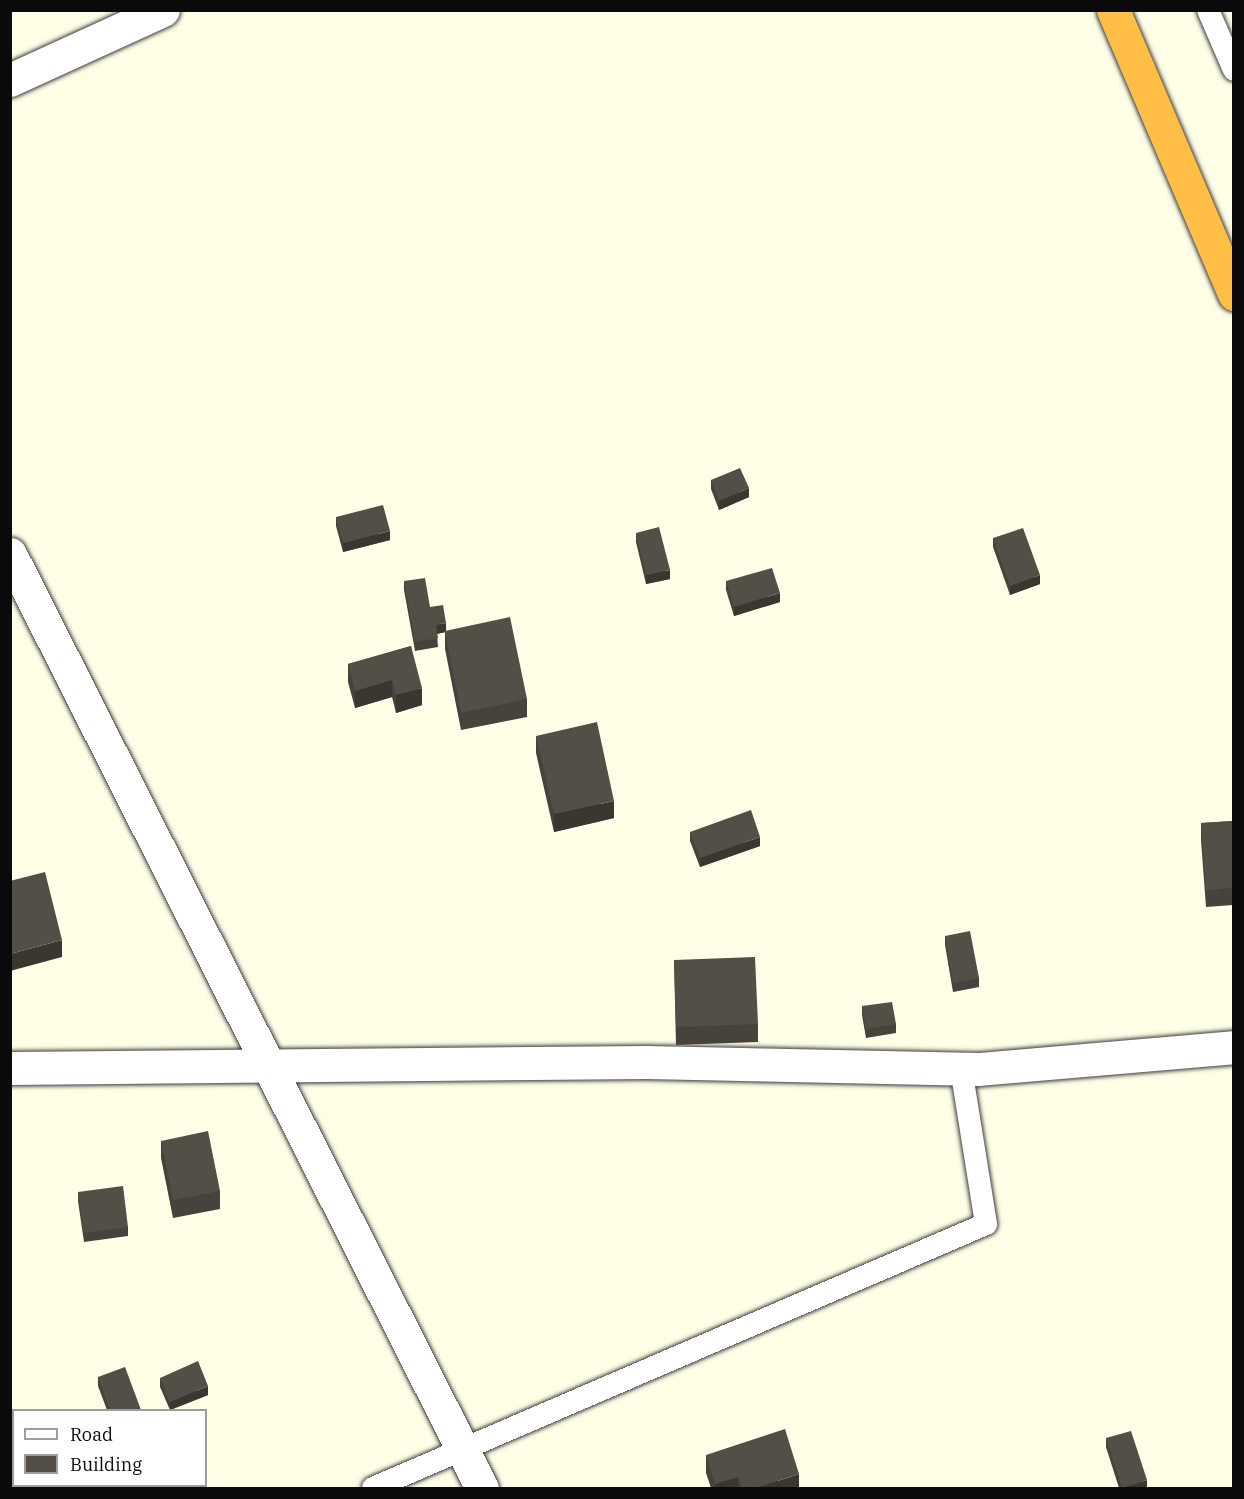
<!DOCTYPE html>
<html>
<head>
<meta charset="utf-8">
<style>
  body { margin:0 }
  #map { position:relative; width:1244px; height:1499px; overflow:hidden; background:#ffffe7; font-family:"IBM Plex Serif",serif }
  div>[style] { position:absolute }
  .roads { filter:drop-shadow(0 0 2px #3d3d3d) drop-shadow(0 0 2px #3d3d3d) }
  .lane>* { height:22px; margin:-11px; padding:0 11px; transform-origin:11px; border-radius:11px; background:#fff }
  .street>* { height:33px; margin:-16.5px; padding:0 16.5px; transform-origin:16.5px; border-radius:16.5px; background:#fff }
  .highway>* { height:33px; margin:-16.5px; padding:0 16.5px; transform-origin:16.5px; border-radius:16.5px; background:#ffbe45 }
  .wall>* { inset:0; background:#47433c }
  .shaded-wall>* { inset:0; background:#3a3731 }
  .building>* { inset:0; background:#534e46 }
  span { translate:-50% -50%; white-space:nowrap; text-align:center; line-height:1.15; -webkit-text-stroke:6px #fff; paint-order:stroke }
  .frame { position:absolute; inset:0; border:12px solid #0a0a0a; pointer-events:none }
  .legend { position:absolute; left:12px; top:1409px; width:195px; height:78px; box-sizing:border-box; background:#fff; border:2px solid #9d9d9d; margin:0; padding:8px 10px; list-style:none; font-size:18px; color:#0a0a0a }
  .legend li { display:flex; align-items:center; gap:12px; height:30px }
  .legend b { width:30px; border:2px solid #9d9d9d }
</style>
</head>
<body>
<div id="map">
  <div class="roads">
    <div class="lane">
      <i style="left:1208px;top:10px;width:65px;rotate:66.6deg"></i>
      <i style="left:373px;top:1488px;width:667px;rotate:-23.3deg"></i>
      <i style="left:986px;top:1224px;width:158px;rotate:-99.1deg"></i>
    </div>
    <div class="street">
      <i style="left:10px;top:80px;width:168px;rotate:-24.6deg"></i>
      <i style="left:10px;top:554px;width:1046px;rotate:63.19deg"></i>
      <i style="left:10px;top:1068px;width:636px;rotate:-0.54deg"></i>
      <i style="left:646px;top:1062px;width:333px;rotate:1.2deg"></i>
      <i style="left:979px;top:1069px;width:256px;rotate:-4.9deg"></i>
    </div>
    <div class="highway">
      <i style="left:1113px;top:10px;width:309px;rotate:66.9deg"></i>
    </div>
  </div>
  <div class="wall">
    <i style="clip-path:polygon(711px 480px,749px 497px,719px 510px,711px 489px)"></i>
    <i style="clip-path:polygon(336px 517px,390px 540px,343px 552px,336px 526px)"></i>
    <i style="clip-path:polygon(636px 533px,670px 579px,646px 584px,636px 542px)"></i>
    <i style="clip-path:polygon(993px 538px,1040px 584px,1010px 595px,993px 547px)"></i>
    <i style="clip-path:polygon(404px 581px,430px 607px,446px 631px,527px 699px,527px 717px,461px 730px,445px 649px,445px 632px,437px 634px,438px 647px,415px 651px,404px 590px)"></i>
    <i style="clip-path:polygon(726px 581px,780px 602px,734px 616px,726px 590px)"></i>
    <i style="clip-path:polygon(411px 646px,422px 705px,396px 713px,392px 697px,355px 708px,348px 682px,348px 664px)"></i>
    <i style="clip-path:polygon(536px 736px,614px 818px,554px 832px,536px 753px)"></i>
    <i style="clip-path:polygon(1233px 821px,1233px 905px,1206px 907px,1201px 840px,1201px 823px)"></i>
    <i style="clip-path:polygon(690px 832px,760px 846px,700px 867px,690px 841px)"></i>
    <i style="clip-path:polygon(945px 936px,979px 978px,979px 987px,953px 992px,945px 945px)"></i>
    <i style="clip-path:polygon(674px 960px,758px 1024px,758px 1042px,676px 1045px)"></i>
    <i style="clip-path:polygon(862px 1006px,896px 1024px,896px 1033px,866px 1038px,862px 1015px)"></i>
    <i style="clip-path:polygon(161px 1141px,220px 1191px,220px 1209px,173px 1218px,161px 1158px)"></i>
    <i style="clip-path:polygon(78px 1192px,128px 1227px,128px 1236px,84px 1242px,78px 1201px)"></i>
    <i style="clip-path:polygon(98px 1377px,141px 1410px,107px 1410px,98px 1386px)"></i>
    <i style="clip-path:polygon(160px 1378px,208px 1395px,170px 1410px,160px 1387px)"></i>
    <i style="clip-path:polygon(1106px 1438px,1147px 1488px,1119px 1488px,1106px 1447px)"></i>
    <i style="clip-path:polygon(706px 1455px,799px 1488px,711px 1488px,706px 1473px)"></i>
  </div>
  <div class="shaded-wall">
    <i style="clip-path:polygon(749px 488px,749px 497px,719px 510px,719px 501px)"></i>
    <i style="clip-path:polygon(390px 531px,390px 540px,343px 552px,343px 543px)"></i>
    <i style="clip-path:polygon(670px 570px,670px 579px,646px 584px,646px 575px)"></i>
    <i style="clip-path:polygon(1040px 575px,1040px 584px,1010px 595px,1010px 586px)"></i>
    <i style="clip-path:polygon(780px 593px,780px 602px,734px 616px,734px 607px)"></i>
    <i style="clip-path:polygon(446px 623px,446px 632px,436px 634px,436px 625px)"></i>
    <i style="clip-path:polygon(392px 680px,392px 697px,355px 708px,355px 691px)"></i>
    <i style="clip-path:polygon(422px 688px,422px 705px,396px 713px,396px 695px)"></i>
    <i style="clip-path:polygon(614px 801px,614px 818px,554px 832px,554px 814px)"></i>
    <i style="clip-path:polygon(760px 837px,760px 846px,700px 867px,700px 858px)"></i>
    <i style="clip-path:polygon(62px 940px,62px 957px,10px 971px,10px 954px)"></i>
    <i style="clip-path:polygon(208px 1386px,208px 1395px,170px 1410px,170px 1402px)"></i>
    <i style="clip-path:polygon(799px 1474px,799px 1488px,756px 1488px)"></i>
    <i style="clip-path:polygon(738px 1477px,738px 1488px,715px 1488px,715px 1484px)"></i>
    <i style="clip-path:polygon(1147px 1480px,1147px 1488px,1122px 1488px)"></i>
  </div>
  <div class="building">
    <i style="clip-path:polygon(740px 468px,749px 488px,719px 501px,711px 480px)"></i>
    <i style="clip-path:polygon(383px 505px,390px 531px,343px 543px,336px 517px)"></i>
    <i style="clip-path:polygon(659px 527px,670px 570px,646px 575px,636px 533px)"></i>
    <i style="clip-path:polygon(1023px 528px,1040px 575px,1010px 586px,993px 538px)"></i>
    <i style="clip-path:polygon(772px 568px,780px 593px,734px 607px,726px 581px)"></i>
    <i style="clip-path:polygon(425px 578px,430px 607px,443px 605px,446px 623px,436px 625px,438px 638px,415px 642px,404px 581px)"></i>
    <i style="clip-path:polygon(510px 617px,527px 699px,461px 713px,445px 631px)"></i>
    <i style="clip-path:polygon(411px 646px,422px 688px,396px 695px,392px 680px,355px 691px,348px 664px)"></i>
    <i style="clip-path:polygon(597px 722px,614px 801px,554px 814px,536px 736px)"></i>
    <i style="clip-path:polygon(751px 810px,760px 837px,700px 858px,690px 832px)"></i>
    <i style="clip-path:polygon(1233px 821px,1233px 888px,1206px 890px,1201px 823px)"></i>
    <i style="clip-path:polygon(45px 872px,62px 940px,10px 954px,10px 881px)"></i>
    <i style="clip-path:polygon(970px 931px,979px 978px,953px 983px,945px 936px)"></i>
    <i style="clip-path:polygon(755px 957px,758px 1024px,676px 1027px,674px 960px)"></i>
    <i style="clip-path:polygon(892px 1002px,896px 1024px,866px 1029px,862px 1006px)"></i>
    <i style="clip-path:polygon(208px 1131px,220px 1191px,173px 1200px,161px 1141px)"></i>
    <i style="clip-path:polygon(123px 1186px,128px 1227px,84px 1233px,78px 1192px)"></i>
    <i style="clip-path:polygon(198px 1361px,208px 1386px,170px 1402px,160px 1378px)"></i>
    <i style="clip-path:polygon(125px 1367px,141px 1410px,110px 1410px,98px 1377px)"></i>
    <i style="clip-path:polygon(785px 1429px,799px 1474px,756px 1488px,742px 1488px,738px 1477px,715px 1484px,706px 1455px)"></i>
    <i style="clip-path:polygon(1131px 1431px,1147px 1480px,1122px 1488px,1106px 1438px)"></i>
  </div>
  <div class="frame"></div>
  <ul class="legend">
  <li><b style="height:8px;background:#fff"></b>Road</li>
  <li><b style="height:16px;background:#534e46"></b>Building</li>
  </ul>
</div>
</body>
</html>
